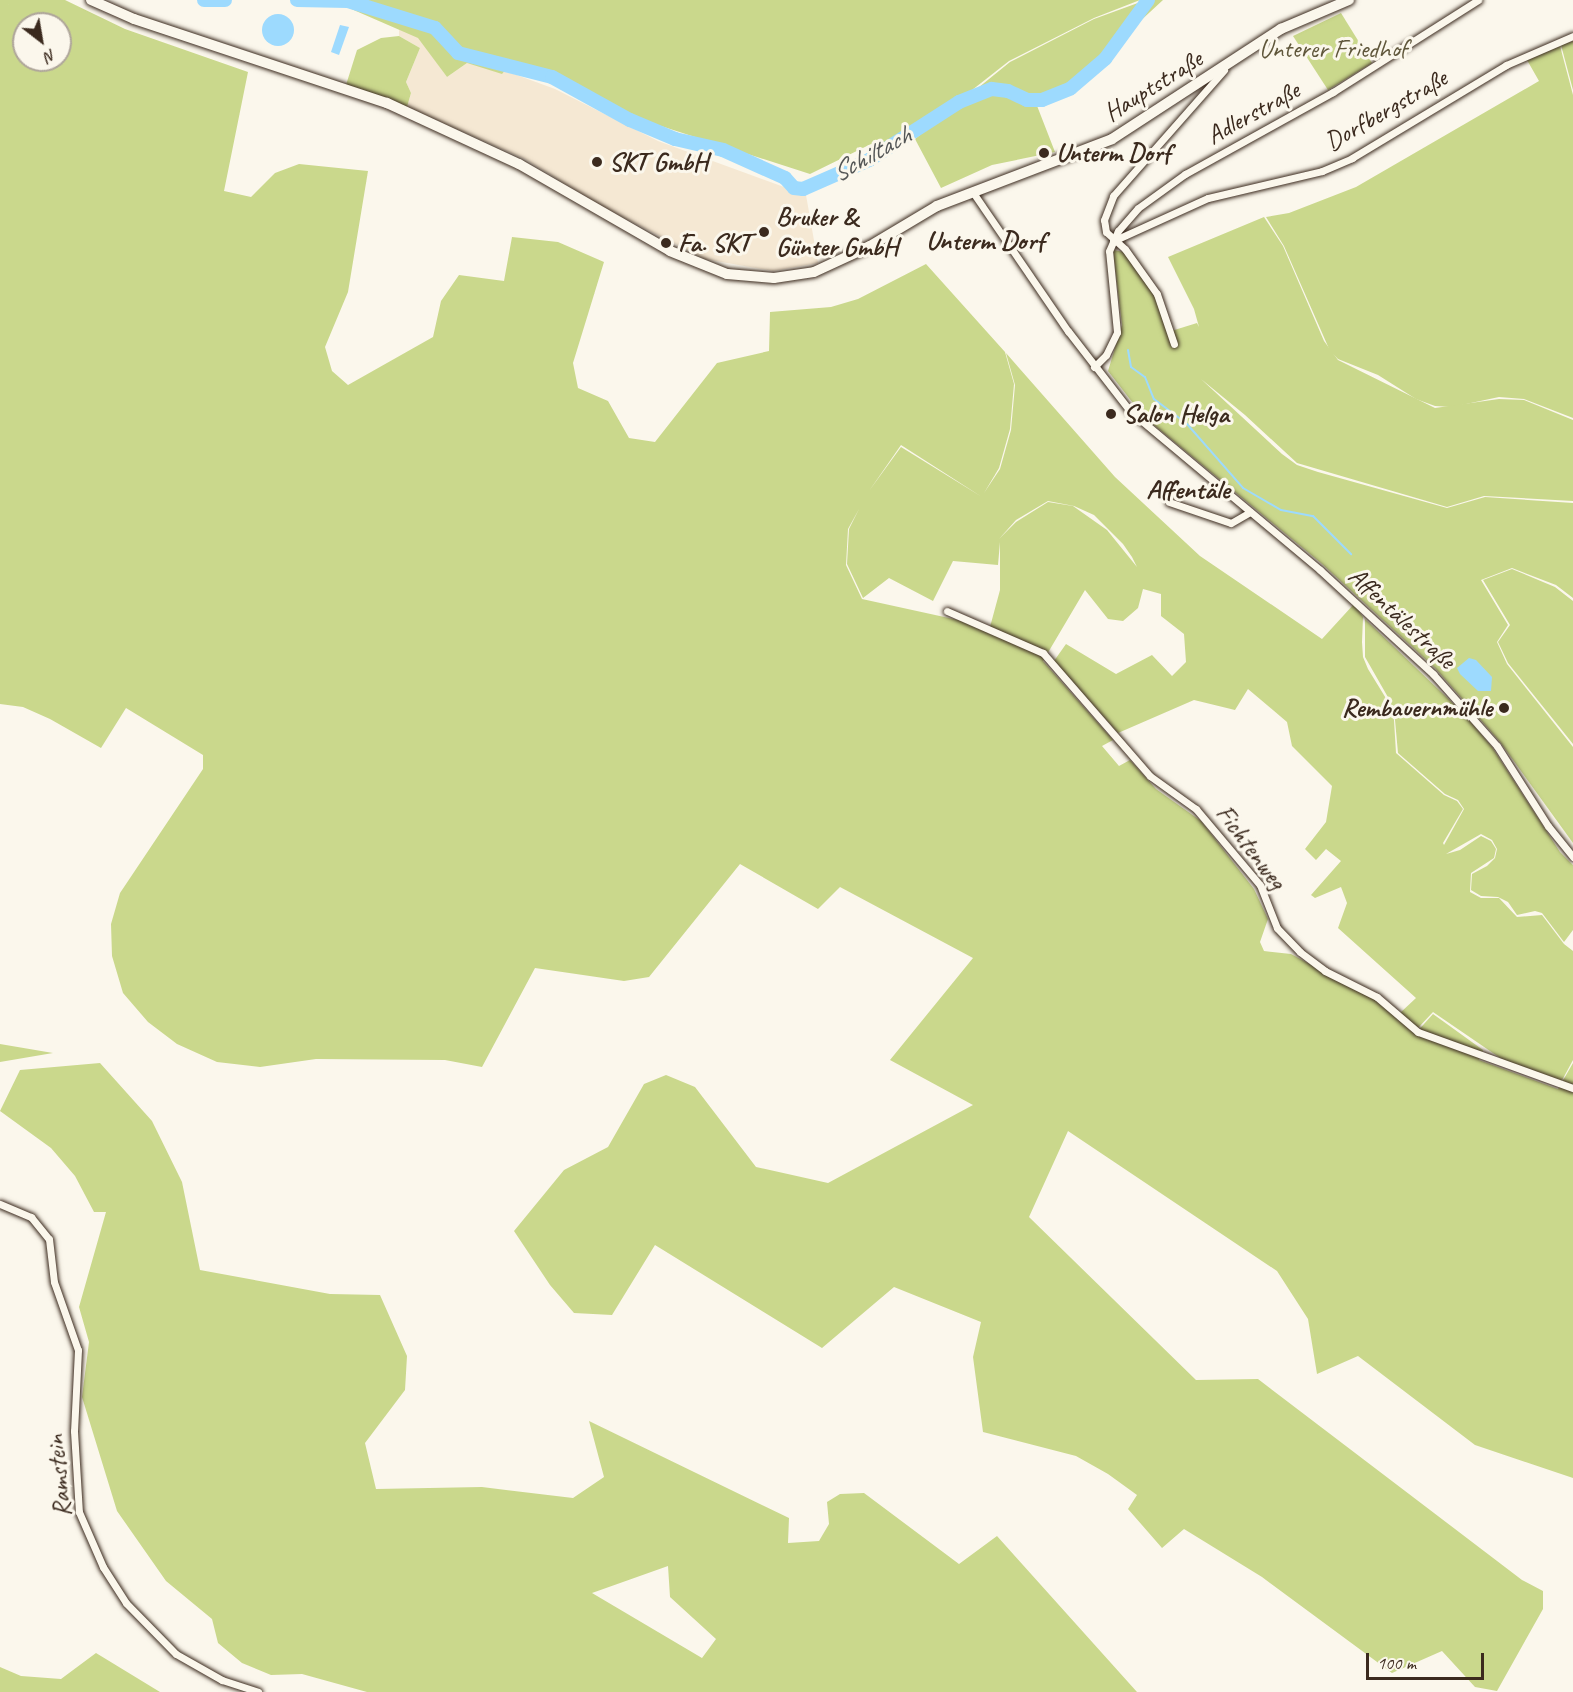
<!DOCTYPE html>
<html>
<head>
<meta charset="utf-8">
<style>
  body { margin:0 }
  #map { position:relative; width:1573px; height:1692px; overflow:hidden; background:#fbf7ec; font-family:Caveat,sans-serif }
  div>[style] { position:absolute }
  .built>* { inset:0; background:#f5e8d3 }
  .green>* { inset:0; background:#cad88c }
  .water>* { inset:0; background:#9ddafe }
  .round { border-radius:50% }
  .stream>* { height:2px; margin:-1px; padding:0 1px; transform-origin:1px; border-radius:1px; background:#9ddafe }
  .river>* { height:14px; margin:-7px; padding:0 7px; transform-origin:7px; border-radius:7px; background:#9ddafe }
  .roads { filter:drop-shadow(0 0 2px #3b2a1e) drop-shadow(0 0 2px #3b2a1e) }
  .minor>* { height:7px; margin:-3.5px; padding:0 3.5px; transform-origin:3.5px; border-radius:3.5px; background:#fbf7ec }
  .secondary>* { height:10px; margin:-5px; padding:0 5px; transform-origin:5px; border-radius:5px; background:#fbf7ec }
  .dots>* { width:16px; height:16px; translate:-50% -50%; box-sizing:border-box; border:3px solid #fbf7ec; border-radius:50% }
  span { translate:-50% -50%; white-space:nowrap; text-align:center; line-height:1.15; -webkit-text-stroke:6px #fbf7ec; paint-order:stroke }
  .park-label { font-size:26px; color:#5f563a }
  .street-label { font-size:26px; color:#3b2a1e }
  .poi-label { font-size:26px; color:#3b2a1e; font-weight:700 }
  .left { translate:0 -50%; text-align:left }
  .right { translate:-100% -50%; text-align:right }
  .water-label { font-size:27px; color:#545656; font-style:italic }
  .neighbourhood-label { font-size:27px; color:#3b2a1e; font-weight:700 }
  .north { position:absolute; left:12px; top:12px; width:60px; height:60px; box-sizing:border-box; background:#fbf7ec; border:2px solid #aea59a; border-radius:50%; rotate:149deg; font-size:16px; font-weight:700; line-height:24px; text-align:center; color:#3b2a1e }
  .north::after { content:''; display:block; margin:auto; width:21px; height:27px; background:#3b2a1e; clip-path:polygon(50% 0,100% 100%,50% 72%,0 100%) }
  .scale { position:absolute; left:1366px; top:1653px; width:118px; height:27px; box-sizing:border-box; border:3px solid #3b2a1e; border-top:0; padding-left:8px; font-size:18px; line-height:21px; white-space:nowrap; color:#3b2a1e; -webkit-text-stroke:4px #fbf7ec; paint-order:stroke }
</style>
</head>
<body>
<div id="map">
  <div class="built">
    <i style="clip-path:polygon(399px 28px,419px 38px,447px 77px,467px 63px,514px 74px,555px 89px,658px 141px,806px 195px,818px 263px,773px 271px,705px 259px,603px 207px,525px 159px,407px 107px,411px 93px,406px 82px,420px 48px,399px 36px)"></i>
  </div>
  <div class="green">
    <i style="clip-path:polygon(evenodd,0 0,65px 0,125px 29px,248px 72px,224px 191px,251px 197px,275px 173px,299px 164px,368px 171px,348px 292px,325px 347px,332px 371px,348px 385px,433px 337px,441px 301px,459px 275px,504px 281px,512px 237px,558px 242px,604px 262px,573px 363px,578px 388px,608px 401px,629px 438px,655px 442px,717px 363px,769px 351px,770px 312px,831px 307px,858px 299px,926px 264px,1005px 352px,1014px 384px,1010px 429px,999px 468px,984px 493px,1000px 469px,1011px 430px,1015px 385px,1006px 353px,1115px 477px,1200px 556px,1322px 639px,1354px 604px,1363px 617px,1362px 642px,1363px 657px,1368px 669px,1387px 700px,1394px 720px,1396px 753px,1444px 795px,1457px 801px,1463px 809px,1443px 843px,1444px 845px,1464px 809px,1458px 800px,1445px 794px,1398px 753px,1395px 720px,1389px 699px,1365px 657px,1365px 619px,1462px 712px,1492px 747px,1560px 852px,1573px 865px,1573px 930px,1564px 942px,1542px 913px,1535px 911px,1517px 915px,1508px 902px,1498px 897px,1481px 896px,1471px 890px,1472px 874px,1487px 866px,1495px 858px,1497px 849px,1492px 840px,1481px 834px,1446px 854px,1460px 850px,1481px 836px,1491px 841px,1496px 849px,1494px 858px,1471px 873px,1470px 892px,1481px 898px,1499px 898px,1517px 917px,1542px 915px,1564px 944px,1573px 951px,1573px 1060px,1560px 1084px,1509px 1064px,1433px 1012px,1418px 1028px,1400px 1013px,1416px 998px,1338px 928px,1347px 903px,1341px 887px,1315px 898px,1311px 895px,1341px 861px,1326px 849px,1316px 860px,1305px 849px,1326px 822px,1332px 786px,1292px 746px,1287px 722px,1248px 689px,1235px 710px,1194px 700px,1118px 733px,1054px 661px,1066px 644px,1116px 674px,1152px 655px,1172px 676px,1186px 662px,1184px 634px,1161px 616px,1161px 594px,1143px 589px,1138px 608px,1123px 621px,1108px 619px,1085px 590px,1043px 661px,1113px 740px,1102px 746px,1119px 766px,1130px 760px,1156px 789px,1201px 821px,1254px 889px,1268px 919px,1260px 942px,1264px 951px,1291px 954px,1380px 1002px,1415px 1034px,1433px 1014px,1483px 1050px,1479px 1060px,1558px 1089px,1573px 1063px,1573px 1478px,1475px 1445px,1358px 1356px,1317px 1374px,1308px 1319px,1277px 1271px,1068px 1131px,1029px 1217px,1196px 1380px,1258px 1379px,1522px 1580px,1543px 1591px,1543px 1609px,1497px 1691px,1475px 1687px,1442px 1651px,1392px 1673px,1262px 1577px,1184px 1529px,1162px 1548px,1128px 1509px,1137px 1495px,1108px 1474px,1076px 1456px,983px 1432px,973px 1357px,981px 1322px,894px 1287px,822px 1348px,655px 1245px,612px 1315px,574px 1313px,550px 1285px,514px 1231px,564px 1170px,608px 1147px,644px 1084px,666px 1075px,695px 1087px,756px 1167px,828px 1183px,973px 1105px,890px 1060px,973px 958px,840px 887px,818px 909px,740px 864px,649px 977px,624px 981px,535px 968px,482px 1067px,445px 1060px,316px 1059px,260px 1067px,217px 1062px,177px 1044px,148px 1022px,123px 993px,112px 956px,111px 924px,120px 893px,203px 769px,203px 755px,126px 708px,101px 748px,50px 719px,23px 707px,0 704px,0 0,24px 24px,60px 24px,60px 60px,24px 60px,24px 24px,0 0,901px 445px,982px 497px,901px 447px,869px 491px,901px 445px,0 0,1048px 501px,1074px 506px,1094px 515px,1123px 544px,1132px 557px,1137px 567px,1107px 530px,1073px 506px,1048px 502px,1016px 522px,999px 539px,1016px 520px,1048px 501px,0 0,859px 509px,849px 529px,847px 564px,863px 598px,889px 578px,933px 601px,953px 561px,998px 565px,1000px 542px,1000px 590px,990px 627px,862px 599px,846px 565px,848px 529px,859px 509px)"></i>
    <i style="clip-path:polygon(349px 0,1140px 0,1094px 18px,1009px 61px,911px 138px,887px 147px,871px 144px,810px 174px,633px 117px,556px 77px,511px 63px,502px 74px,467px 63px,447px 77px,418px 38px,349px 8px,353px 2px)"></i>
    <i style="clip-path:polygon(1146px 0,1163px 0,1070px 86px,1034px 98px,1055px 152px,992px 165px,941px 188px,915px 139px,1010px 62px,1094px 19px)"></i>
    <i style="clip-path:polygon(1341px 13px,1372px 63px,1328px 90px,1293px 36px)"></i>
    <i style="clip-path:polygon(399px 36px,420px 48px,406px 82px,411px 93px,407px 107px,346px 85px,357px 50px,381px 38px)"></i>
    <i style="clip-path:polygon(1573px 41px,1573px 90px,1561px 45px)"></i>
    <i style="clip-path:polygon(1560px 46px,1573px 95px,1573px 418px,1524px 399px,1499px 397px,1452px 407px,1435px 406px,1416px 399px,1378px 375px,1338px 359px,1330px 351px,1284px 246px,1266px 217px,1289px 213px,1356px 187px,1539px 81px,1527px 60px)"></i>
    <i style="clip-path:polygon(1264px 217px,1283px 246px,1324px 341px,1338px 360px,1435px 408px,1499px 399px,1524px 400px,1573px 420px,1573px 501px,1484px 496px,1447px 507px,1297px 463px,1245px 415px,1201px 379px,1282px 454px,1297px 465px,1318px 472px,1447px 508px,1485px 497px,1573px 503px,1573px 598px,1556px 585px,1512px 568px,1481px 580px,1508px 625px,1497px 642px,1507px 664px,1573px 747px,1573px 843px,1500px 742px,1435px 668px,1322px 564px,1143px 416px,1108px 371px,1122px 325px,1113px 250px,1124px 252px,1158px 301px,1168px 332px,1197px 323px,1199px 327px,1194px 309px,1168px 257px)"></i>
    <i style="clip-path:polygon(1512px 569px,1555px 587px,1573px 601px,1573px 744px,1508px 663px,1498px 642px,1510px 625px,1483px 580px)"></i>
    <i style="clip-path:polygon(0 1044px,53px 1053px,0 1062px)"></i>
    <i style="clip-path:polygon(evenodd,100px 1063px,152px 1121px,182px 1182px,200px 1270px,330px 1294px,380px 1295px,407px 1356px,405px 1390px,365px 1443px,376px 1489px,482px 1487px,573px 1498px,604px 1477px,589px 1421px,789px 1518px,788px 1543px,819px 1541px,829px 1524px,827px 1502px,840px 1494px,864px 1493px,959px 1564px,997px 1536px,1137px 1692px,367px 1692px,302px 1674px,271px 1675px,242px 1663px,218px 1643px,212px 1619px,166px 1581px,117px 1511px,82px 1397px,89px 1342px,79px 1307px,106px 1212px,94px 1212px,75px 1176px,51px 1148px,0 1111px,20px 1070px,100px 1063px,668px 1566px,670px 1597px,716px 1639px,702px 1658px,592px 1593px,668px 1566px)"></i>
    <i style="clip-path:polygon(96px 1653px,160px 1692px,0 1692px,0 1667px,21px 1676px,61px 1679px)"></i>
  </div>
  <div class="water">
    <i class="round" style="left:262px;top:14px;width:32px;height:32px"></i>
    <i style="clip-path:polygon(340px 25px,349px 27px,339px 55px,331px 52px)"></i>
    <i style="clip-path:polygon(1469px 658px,1476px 660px,1492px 677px,1491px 691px,1478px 691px,1460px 674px,1457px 668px)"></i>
  </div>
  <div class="stream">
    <i style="left:1128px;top:350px;width:17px;rotate:80deg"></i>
    <i style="left:1131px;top:367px;width:17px;rotate:36deg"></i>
    <i style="left:1145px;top:377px;width:24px;rotate:68deg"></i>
    <i style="left:1154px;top:399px;width:41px;rotate:37.1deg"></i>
    <i style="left:1187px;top:424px;width:85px;rotate:48.8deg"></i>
    <i style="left:1243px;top:488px;width:44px;rotate:30.1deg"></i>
    <i style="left:1281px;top:510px;width:33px;rotate:11deg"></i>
    <i style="left:1313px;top:516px;width:54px;rotate:45deg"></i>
  </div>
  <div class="river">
    <i style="left:204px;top:0;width:21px"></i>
    <i style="left:297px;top:0;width:51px;rotate:1.1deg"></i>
    <i style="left:348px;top:1px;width:91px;rotate:17.2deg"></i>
    <i style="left:435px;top:28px;width:34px;rotate:47deg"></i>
    <i style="left:458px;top:53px;width:97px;rotate:14.3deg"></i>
    <i style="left:552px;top:77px;width:89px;rotate:28.9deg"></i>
    <i style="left:630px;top:120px;width:49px;rotate:22.9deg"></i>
    <i style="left:675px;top:139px;width:49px;rotate:12.9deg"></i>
    <i style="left:723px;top:150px;width:68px;rotate:24.3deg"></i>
    <i style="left:785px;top:178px;width:13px;rotate:48deg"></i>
    <i style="left:794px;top:188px;width:9px;rotate:6deg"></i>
    <i style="left:803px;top:189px;width:72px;rotate:-23.7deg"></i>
    <i style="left:869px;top:160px;width:107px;rotate:-32.8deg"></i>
    <i style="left:959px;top:102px;width:35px;rotate:-22deg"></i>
    <i style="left:992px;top:89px;width:16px;rotate:7deg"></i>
    <i style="left:1008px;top:91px;width:21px;rotate:25deg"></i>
    <i style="left:1027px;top:100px;width:15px"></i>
    <i style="left:1042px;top:100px;width:31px;rotate:-22deg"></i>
    <i style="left:1071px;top:88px;width:45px;rotate:-40.5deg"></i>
    <i style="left:1105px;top:59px;width:73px;rotate:-53.9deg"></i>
  </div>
  <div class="roads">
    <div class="minor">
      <i style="left:972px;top:191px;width:170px;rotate:55.6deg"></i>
      <i style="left:1068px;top:331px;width:101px;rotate:52.2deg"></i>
      <i style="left:1130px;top:411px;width:248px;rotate:39.9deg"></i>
      <i style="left:1320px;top:570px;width:154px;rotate:42.6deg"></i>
      <i style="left:1433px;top:674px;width:96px;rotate:48.4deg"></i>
      <i style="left:1497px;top:746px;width:95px;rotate:57.5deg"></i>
      <i style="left:1548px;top:826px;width:40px;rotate:51deg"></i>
      <i style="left:1113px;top:241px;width:104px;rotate:-24.4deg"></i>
      <i style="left:1208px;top:198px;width:117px;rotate:-13.3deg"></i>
      <i style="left:1322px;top:171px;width:33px;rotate:-23deg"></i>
      <i style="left:1352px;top:158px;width:180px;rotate:-31.1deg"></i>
      <i style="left:1506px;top:65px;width:73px;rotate:-23.4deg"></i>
      <i style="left:1174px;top:344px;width:53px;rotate:-108.8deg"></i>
      <i style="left:1157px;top:294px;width:55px;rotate:-125.4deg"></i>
      <i style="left:1125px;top:249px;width:25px;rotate:-138deg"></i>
      <i style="left:1106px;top:232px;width:12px;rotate:-99deg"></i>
      <i style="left:1104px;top:220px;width:26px;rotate:-69deg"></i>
      <i style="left:1113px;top:196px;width:168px;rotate:-48.6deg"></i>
      <i style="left:1094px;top:367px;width:17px;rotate:-45deg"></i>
      <i style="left:1106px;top:355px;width:25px;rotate:-64deg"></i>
      <i style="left:1117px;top:332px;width:81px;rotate:-95.6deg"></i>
      <i style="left:1109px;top:251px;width:22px;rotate:-66deg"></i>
      <i style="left:1118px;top:231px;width:30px;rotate:-49deg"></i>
      <i style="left:1138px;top:208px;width:58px;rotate:-35.9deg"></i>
      <i style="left:1185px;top:174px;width:169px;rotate:-29deg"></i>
      <i style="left:1333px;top:92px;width:172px;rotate:-32.4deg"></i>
      <i style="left:1169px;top:502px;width:65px;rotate:18.7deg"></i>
      <i style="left:1231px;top:523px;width:22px;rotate:-30deg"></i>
      <i style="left:947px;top:611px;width:105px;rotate:23.6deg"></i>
      <i style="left:1043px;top:653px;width:163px;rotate:49deg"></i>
      <i style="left:1150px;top:776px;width:57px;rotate:35.7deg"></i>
      <i style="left:1196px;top:809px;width:99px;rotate:49.9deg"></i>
      <i style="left:1260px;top:885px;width:46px;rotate:68.4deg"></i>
      <i style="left:1277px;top:928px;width:33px;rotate:46deg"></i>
      <i style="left:1300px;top:952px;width:31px;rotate:37deg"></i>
      <i style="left:1325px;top:971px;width:58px;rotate:26.6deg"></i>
      <i style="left:1377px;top:997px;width:54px;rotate:40.5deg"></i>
      <i style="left:1418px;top:1032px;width:165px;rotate:19.9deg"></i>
      <i style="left:0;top:1204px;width:34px;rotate:23deg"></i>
      <i style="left:31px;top:1217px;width:28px;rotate:51deg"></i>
      <i style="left:49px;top:1239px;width:43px;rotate:83.4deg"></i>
      <i style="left:54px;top:1282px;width:72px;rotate:70.6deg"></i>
      <i style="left:78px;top:1350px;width:81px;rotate:92.8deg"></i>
      <i style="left:74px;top:1431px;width:81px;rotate:86.5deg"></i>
      <i style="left:79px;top:1512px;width:60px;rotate:66.4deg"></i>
      <i style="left:103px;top:1567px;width:43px;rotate:57.4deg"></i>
      <i style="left:126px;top:1603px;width:71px;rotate:45.6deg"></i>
      <i style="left:176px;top:1654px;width:53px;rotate:29.5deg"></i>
      <i style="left:222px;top:1680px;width:38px;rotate:18deg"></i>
    </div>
    <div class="secondary">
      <i style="left:91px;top:0;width:47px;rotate:23.8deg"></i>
      <i style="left:134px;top:19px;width:267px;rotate:18.4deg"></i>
      <i style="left:387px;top:103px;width:145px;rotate:24.8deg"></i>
      <i style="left:519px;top:164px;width:174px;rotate:29.9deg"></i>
      <i style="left:670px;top:251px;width:61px;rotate:22deg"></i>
      <i style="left:727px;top:274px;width:47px;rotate:4.9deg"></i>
      <i style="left:774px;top:278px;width:40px;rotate:-8.5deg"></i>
      <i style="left:814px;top:272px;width:62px;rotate:-24.9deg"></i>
      <i style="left:870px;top:246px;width:78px;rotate:-30.8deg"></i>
      <i style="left:937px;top:206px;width:187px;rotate:-20.9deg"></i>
      <i style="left:1112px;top:139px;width:202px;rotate:-33.1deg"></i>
      <i style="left:1281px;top:29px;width:74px;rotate:-23.1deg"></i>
    </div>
  </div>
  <div class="dots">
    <i style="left:1044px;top:153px;background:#3b2a1e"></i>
    <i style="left:597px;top:162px;background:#3b2a1e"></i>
    <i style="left:764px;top:232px;background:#3b2a1e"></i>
    <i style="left:666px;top:243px;background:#3b2a1e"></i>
    <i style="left:1111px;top:414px;background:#3b2a1e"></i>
    <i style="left:1504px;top:708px;background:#3b2a1e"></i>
  </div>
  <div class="park-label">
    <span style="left:1333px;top:49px">Unterer Friedhof</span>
  </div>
  <div class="street-label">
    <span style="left:1153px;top:86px;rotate:-32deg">Hauptstraße</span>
    <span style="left:1386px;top:110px;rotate:-30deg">Dorfbergstraße</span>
    <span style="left:1253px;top:113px;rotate:-29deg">Adlerstraße</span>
    <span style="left:1402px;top:618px;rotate:43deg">Affentälestraße</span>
    <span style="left:1251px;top:847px;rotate:53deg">Fichtenweg</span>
    <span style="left:59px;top:1476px;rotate:-96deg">Ramstein</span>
  </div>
  <div class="poi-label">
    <span class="left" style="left:1056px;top:153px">Unterm Dorf</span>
    <span class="left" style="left:609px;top:162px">SKT GmbH</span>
    <span class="left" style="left:776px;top:232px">Bruker &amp;<br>Günter GmbH</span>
    <span class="left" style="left:678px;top:243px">Fa. SKT</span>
    <span class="left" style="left:1123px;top:414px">Salon Helga</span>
    <span class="right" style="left:1492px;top:708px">Rembauernmühle</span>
  </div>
  <div class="water-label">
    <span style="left:871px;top:154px;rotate:-29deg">Schiltach</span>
  </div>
  <div class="neighbourhood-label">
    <span style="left:985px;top:241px">Unterm Dorf</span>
    <span style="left:1188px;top:490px">Affentäle</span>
  </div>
  <div class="north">N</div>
  <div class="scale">100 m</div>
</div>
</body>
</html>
